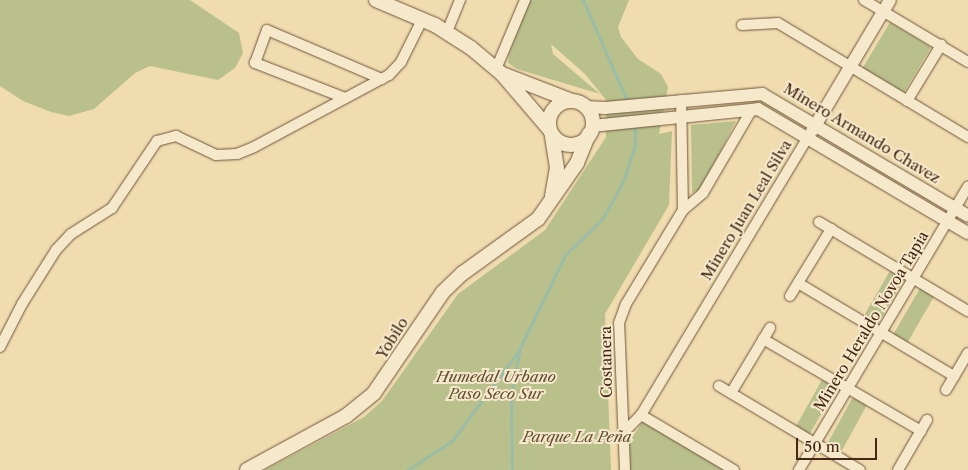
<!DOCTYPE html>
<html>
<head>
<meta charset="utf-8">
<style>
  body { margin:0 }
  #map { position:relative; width:968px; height:470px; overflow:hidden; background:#f0dcaf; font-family:"Libre Caslon Text",serif }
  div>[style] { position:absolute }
  .green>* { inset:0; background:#b9c08b }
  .stream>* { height:3px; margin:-1.5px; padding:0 1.5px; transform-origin:1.5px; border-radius:1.5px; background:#9bbca7 }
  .roads { filter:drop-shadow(0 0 1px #70543b) drop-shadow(0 0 1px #70543b) }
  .minor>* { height:10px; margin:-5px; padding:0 5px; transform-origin:5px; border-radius:5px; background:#f5e8cb }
  .tertiary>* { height:12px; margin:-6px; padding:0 6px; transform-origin:6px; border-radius:6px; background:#f5e8cb }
  .secondary>* { height:14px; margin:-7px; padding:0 7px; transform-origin:7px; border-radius:7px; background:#f5e8cb }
  .secondary>.ring { margin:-7px; padding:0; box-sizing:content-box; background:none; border:14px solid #f5e8cb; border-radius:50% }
  span { translate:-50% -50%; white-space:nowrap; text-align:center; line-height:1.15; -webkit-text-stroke:4px #f5e8cb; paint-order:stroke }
  .street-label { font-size:15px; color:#462614 }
  .park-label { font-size:15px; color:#634c32; font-style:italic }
  .scale { position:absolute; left:796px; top:438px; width:81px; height:22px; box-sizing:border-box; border:2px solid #462614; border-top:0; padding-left:6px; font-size:15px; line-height:18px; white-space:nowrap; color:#462614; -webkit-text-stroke:4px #f5e8cb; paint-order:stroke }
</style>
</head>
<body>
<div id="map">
  <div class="green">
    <i style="clip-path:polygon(0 0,190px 0,239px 33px,243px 53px,235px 68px,218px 80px,150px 66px,135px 73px,94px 109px,69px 116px,51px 112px,23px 101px,0 86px)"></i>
    <i style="clip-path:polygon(529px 0,629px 0,618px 27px,621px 37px,638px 59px,661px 74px,668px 87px,659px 134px,672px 131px,669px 205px,605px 314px,611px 470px,265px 470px,364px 417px,382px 401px,458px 294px,545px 230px,606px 137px,606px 100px,585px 74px,551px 44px,553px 54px,600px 94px,517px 69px,508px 63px,509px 54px)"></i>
    <i style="clip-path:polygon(890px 22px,931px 47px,903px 94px,862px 69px)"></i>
    <i style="clip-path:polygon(736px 121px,701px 189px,692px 193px,691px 125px)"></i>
    <i style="clip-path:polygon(891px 269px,904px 279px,877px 326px,862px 319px)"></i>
    <i style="clip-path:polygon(920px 288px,935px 295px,906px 345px,893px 335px)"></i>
    <i style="clip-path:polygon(823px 378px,836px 388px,809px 435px,795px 428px)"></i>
    <i style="clip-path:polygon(853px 397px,868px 403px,840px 454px,827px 444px)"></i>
    <i style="clip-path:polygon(643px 421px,726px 470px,630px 470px,628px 444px)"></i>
  </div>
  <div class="stream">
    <i style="left:583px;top:0;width:112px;rotate:66.4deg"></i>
    <i style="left:407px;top:470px;width:54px;rotate:-32.8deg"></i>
    <i style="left:452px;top:441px;width:113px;rotate:-53.6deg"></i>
    <i style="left:512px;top:470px;width:76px;rotate:-90.8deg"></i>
    <i style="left:511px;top:394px;width:47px;rotate:-78.9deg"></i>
    <i style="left:520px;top:348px;width:103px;rotate:-64.2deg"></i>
    <i style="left:565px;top:255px;width:52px;rotate:-44.2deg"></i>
    <i style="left:602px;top:219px;width:43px;rotate:-60.4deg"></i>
    <i style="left:623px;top:182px;width:40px;rotate:-72deg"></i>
    <i style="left:635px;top:144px;width:19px;rotate:-90deg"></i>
  </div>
  <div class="roads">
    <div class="minor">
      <i style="left:864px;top:0;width:121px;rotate:30.8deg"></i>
      <i style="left:742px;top:25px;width:36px;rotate:-3deg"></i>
      <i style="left:778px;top:23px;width:222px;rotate:31deg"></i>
      <i style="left:447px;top:32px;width:35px;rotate:-68deg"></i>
      <i style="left:496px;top:69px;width:75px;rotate:-67.2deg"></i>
      <i style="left:345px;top:98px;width:97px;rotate:-158.7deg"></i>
      <i style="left:255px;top:63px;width:35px;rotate:-70deg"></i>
      <i style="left:267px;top:30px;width:125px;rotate:23.1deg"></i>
      <i style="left:907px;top:101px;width:66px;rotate:-58.7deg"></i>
      <i style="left:683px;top:210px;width:26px;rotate:-40deg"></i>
      <i style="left:703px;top:193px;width:97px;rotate:-59.7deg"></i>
      <i style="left:819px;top:222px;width:174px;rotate:30.9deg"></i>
      <i style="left:798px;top:283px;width:182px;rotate:30.8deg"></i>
      <i style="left:790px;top:296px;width:79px;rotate:-58.5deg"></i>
      <i style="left:763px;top:339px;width:183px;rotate:30.2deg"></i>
      <i style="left:0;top:347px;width:48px;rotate:-62.9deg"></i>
      <i style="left:22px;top:304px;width:64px;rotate:-57.8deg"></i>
      <i style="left:56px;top:250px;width:22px;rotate:-47deg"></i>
      <i style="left:71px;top:234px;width:49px;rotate:-32.4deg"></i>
      <i style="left:112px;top:208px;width:81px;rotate:-56.1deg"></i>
      <i style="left:157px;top:141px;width:20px;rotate:-15deg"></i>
      <i style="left:176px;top:136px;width:44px;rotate:25.4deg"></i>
      <i style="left:216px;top:155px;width:21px;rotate:-3deg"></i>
      <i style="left:237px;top:154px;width:18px;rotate:-22deg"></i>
      <i style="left:254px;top:147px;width:153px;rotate:-28.1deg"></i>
      <i style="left:389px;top:75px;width:18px;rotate:-47deg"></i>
      <i style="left:401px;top:62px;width:47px;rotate:-63.4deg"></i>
      <i style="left:719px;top:386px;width:164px;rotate:30.8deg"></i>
      <i style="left:946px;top:390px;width:43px;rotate:-59.3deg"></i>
      <i style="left:731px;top:393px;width:76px;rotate:-59deg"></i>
      <i style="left:641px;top:415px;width:108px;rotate:30.6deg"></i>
      <i style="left:624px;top:432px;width:24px;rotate:-45deg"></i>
      <i style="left:641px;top:415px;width:324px;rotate:-59deg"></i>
      <i style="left:625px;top:470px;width:147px;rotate:-92.3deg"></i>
      <i style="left:619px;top:323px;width:20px;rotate:-70deg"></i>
      <i style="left:626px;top:304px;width:110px;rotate:-58.8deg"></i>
      <i style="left:683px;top:210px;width:110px;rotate:-91deg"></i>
      <i style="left:799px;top:470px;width:330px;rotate:-59.2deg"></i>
      <i style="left:898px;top:470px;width:58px;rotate:-59.9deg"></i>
    </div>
    <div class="tertiary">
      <i style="left:586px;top:107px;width:19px;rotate:3deg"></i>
      <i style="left:605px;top:108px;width:158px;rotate:-5.1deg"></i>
      <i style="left:762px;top:94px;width:239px;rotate:30.6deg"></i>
      <i style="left:592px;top:126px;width:167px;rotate:-5.8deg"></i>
      <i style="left:758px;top:109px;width:244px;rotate:30.6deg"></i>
      <i style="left:812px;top:131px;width:152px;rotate:-59.2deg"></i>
    </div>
    <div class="secondary">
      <i style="left:376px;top:0;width:64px;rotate:23deg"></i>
      <i style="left:435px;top:25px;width:43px;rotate:32.6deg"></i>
      <i style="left:471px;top:48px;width:40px;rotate:40deg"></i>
      <i style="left:502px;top:74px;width:74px;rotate:49.4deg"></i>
      <i style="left:505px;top:75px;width:72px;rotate:21.2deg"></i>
      <i class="ring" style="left:549px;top:101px;width:30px;height:30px"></i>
      <i style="left:552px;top:196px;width:28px;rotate:-80deg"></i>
      <i style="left:557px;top:168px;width:33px;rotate:-99deg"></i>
      <i style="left:247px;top:470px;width:113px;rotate:-28.6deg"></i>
      <i style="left:346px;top:416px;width:36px;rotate:-39deg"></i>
      <i style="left:374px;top:393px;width:122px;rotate:-55.7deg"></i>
      <i style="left:443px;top:292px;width:28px;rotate:-44deg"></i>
      <i style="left:463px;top:273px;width:92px;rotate:-35.8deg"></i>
      <i style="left:538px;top:219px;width:68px;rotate:-55.1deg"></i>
      <i style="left:577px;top:163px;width:31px;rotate:-68deg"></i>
    </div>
  </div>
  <div class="street-label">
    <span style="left:862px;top:133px;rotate:31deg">Minero Armando Chavez</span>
    <span style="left:746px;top:210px;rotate:-59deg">Minero Juan Leal Silva</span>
    <span style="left:871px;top:321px;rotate:-59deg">Minero Heraldo Novoa Tapia</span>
    <span style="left:392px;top:338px;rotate:-58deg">Yobilo</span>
    <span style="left:606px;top:362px;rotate:-91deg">Costanera</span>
  </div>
  <div class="park-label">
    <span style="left:496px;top:385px">Humedal Urbano<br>Paso Seco Sur</span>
    <span style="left:577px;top:437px">Parque La Peña</span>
  </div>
  <div class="scale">50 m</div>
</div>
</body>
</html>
